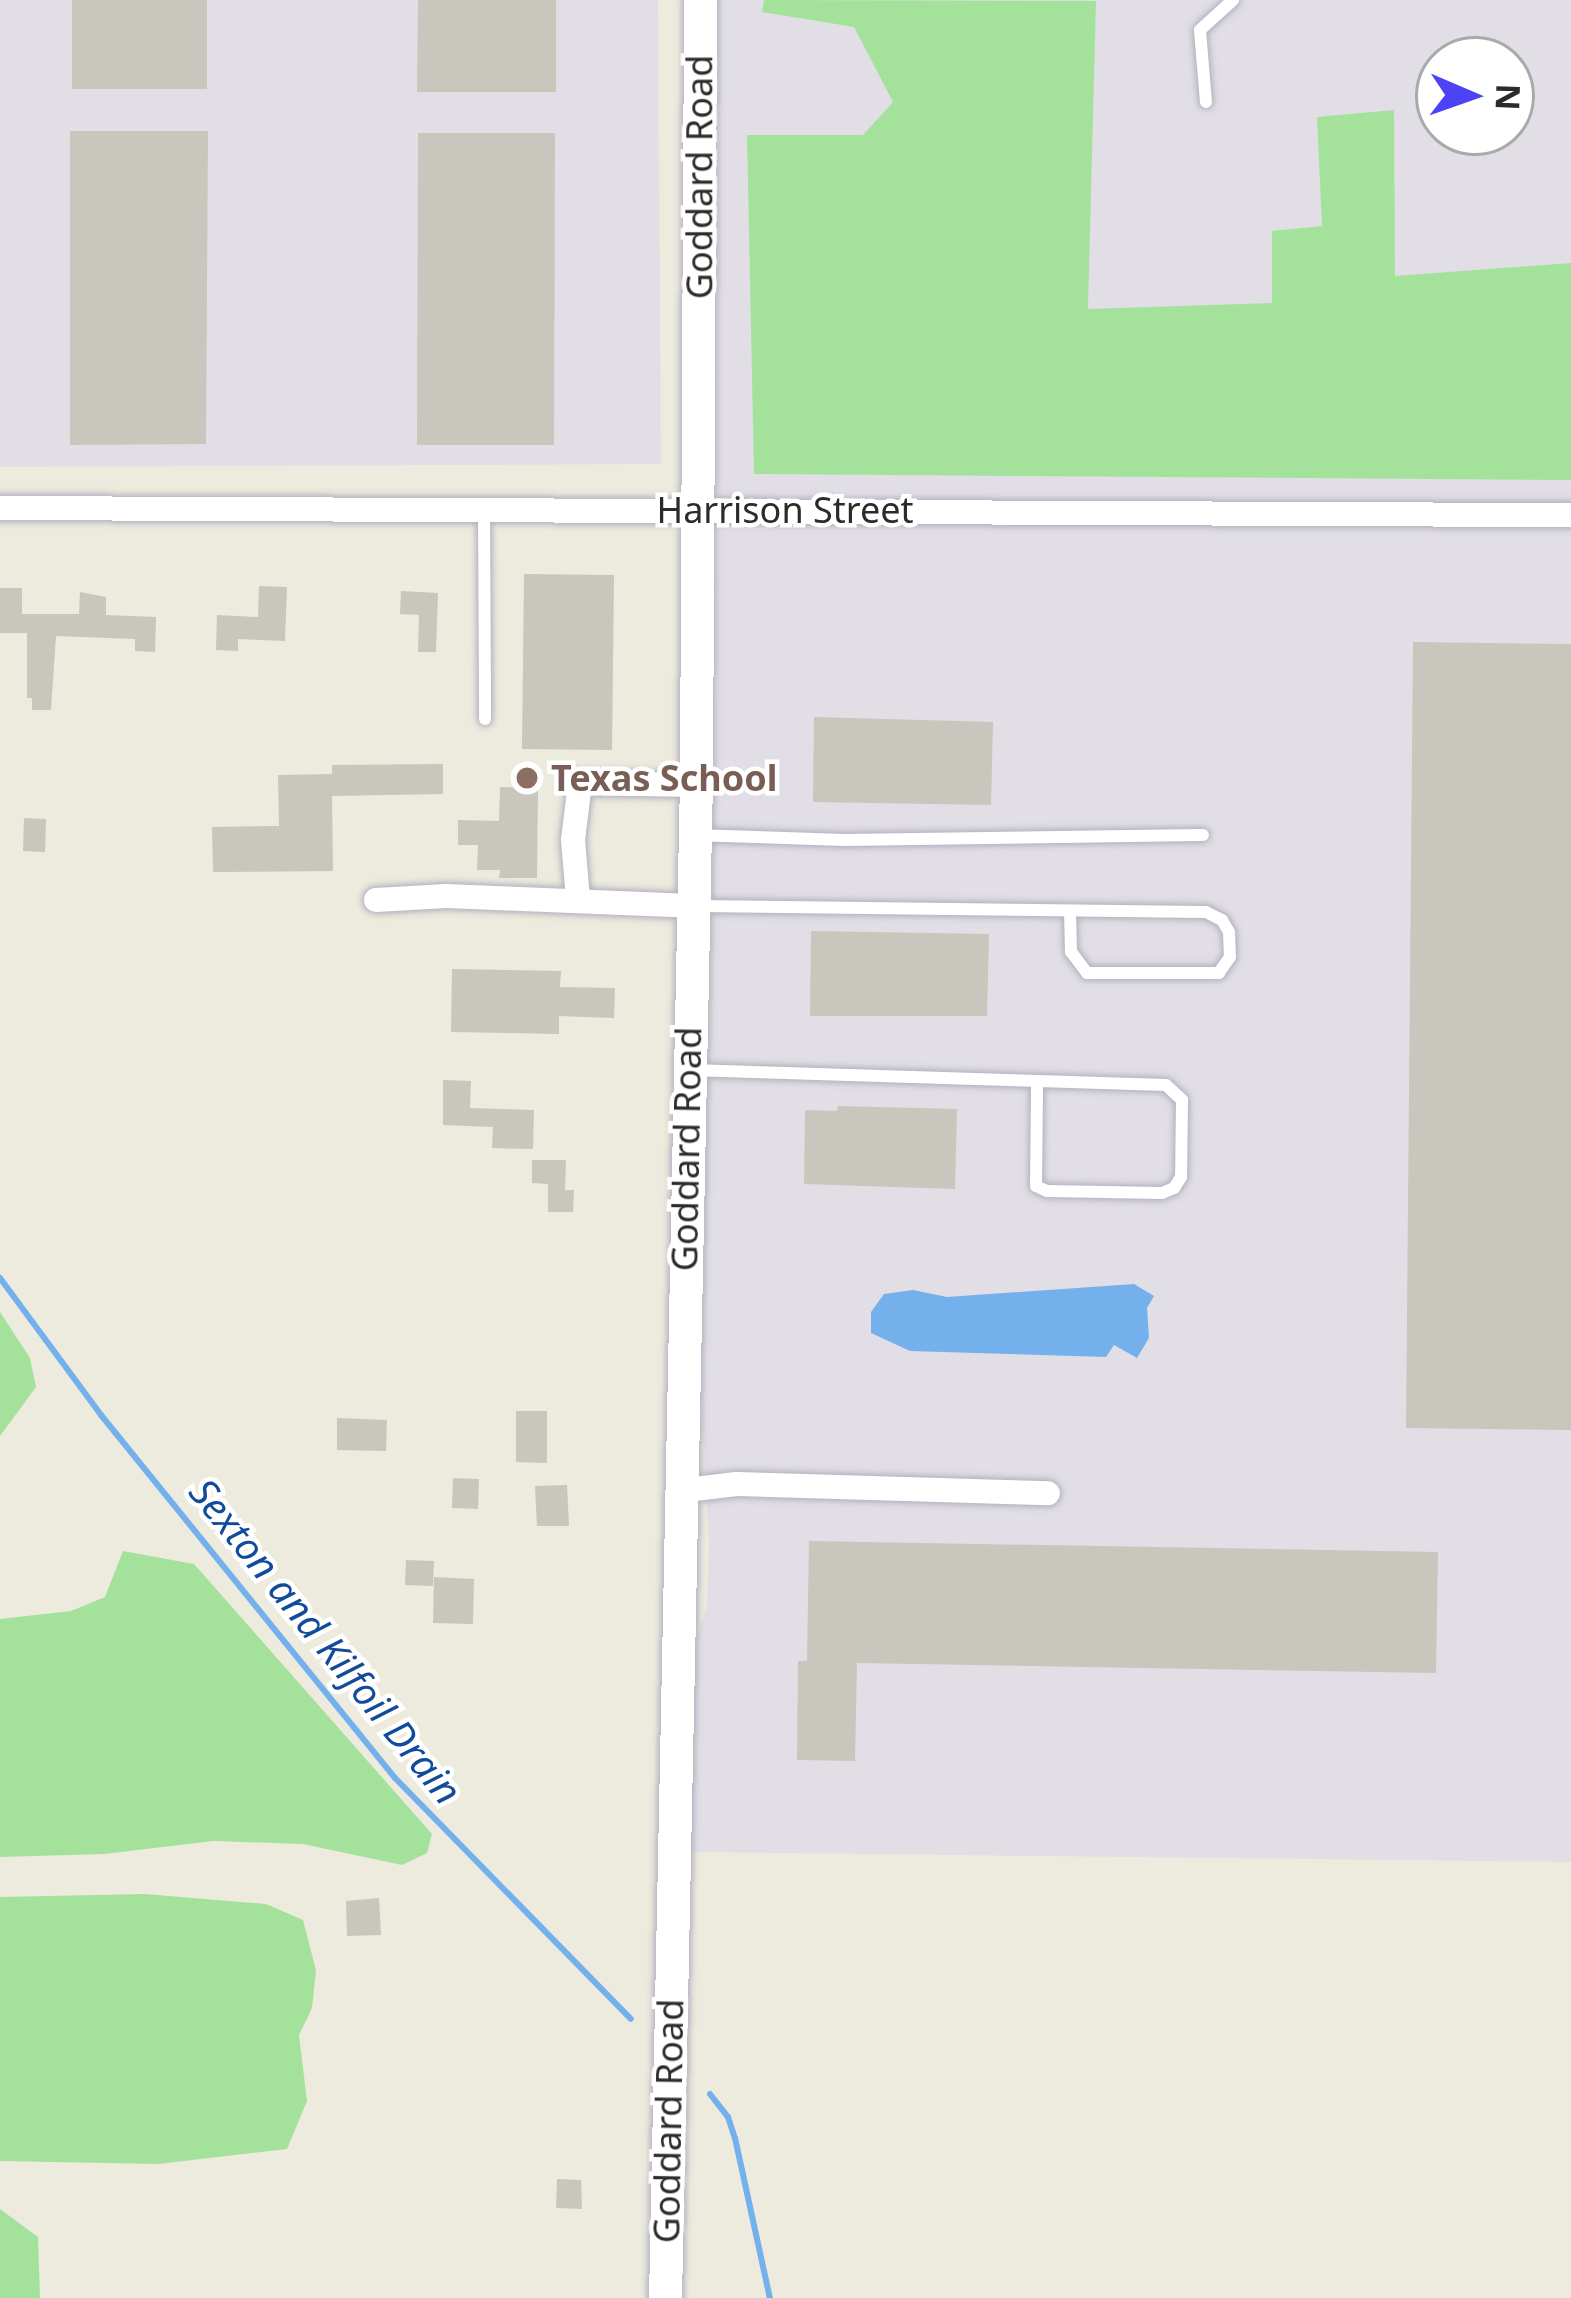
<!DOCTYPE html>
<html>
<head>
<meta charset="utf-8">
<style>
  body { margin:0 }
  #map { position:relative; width:1571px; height:2298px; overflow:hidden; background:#edeade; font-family:"Noto Sans",sans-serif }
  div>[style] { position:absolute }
  .industrial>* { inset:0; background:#e2dee6 }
  .green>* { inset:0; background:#a4e29c }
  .water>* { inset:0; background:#74b0ec }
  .stream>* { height:6px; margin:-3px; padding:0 3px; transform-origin:3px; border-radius:3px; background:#74b0ec }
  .building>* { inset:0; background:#c8c6bd }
  .roads { filter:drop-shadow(0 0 3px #b2b1bf) drop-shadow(0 0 3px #b2b1bf) }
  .service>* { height:12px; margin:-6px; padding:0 6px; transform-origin:6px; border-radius:6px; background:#fff }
  .minor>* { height:24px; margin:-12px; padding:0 12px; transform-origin:12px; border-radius:12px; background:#fff }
  .secondary>* { height:33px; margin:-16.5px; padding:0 16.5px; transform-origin:16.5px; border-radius:16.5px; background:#fff }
  .dots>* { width:33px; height:33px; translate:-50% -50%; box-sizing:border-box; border:6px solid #fff; border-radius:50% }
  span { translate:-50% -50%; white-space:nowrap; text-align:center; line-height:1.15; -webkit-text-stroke:9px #fff; paint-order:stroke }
  .street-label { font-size:36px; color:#2b2b2b }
  .education-label { font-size:36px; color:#785e54; font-weight:700 }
  .left { translate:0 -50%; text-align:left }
  .water-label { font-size:39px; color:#114b9a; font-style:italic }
  .north { position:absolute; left:1415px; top:36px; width:120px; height:120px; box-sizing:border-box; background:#fff; border:3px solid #aaa; border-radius:50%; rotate:92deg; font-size:33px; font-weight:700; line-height:48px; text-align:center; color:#2b2b2b }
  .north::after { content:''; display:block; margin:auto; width:42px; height:54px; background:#4b43f5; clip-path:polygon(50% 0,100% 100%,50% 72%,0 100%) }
</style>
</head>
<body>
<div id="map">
  <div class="industrial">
    <i style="clip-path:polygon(0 0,658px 0,661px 464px,0 467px)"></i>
    <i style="clip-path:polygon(evenodd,718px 0,1571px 0,1571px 1862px,690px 1852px,692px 1652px,707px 1606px,709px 1543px,701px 1394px,717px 680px,718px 0,1439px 60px,1511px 60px,1511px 132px,1439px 132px,1439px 60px)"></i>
  </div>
  <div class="green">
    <i style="clip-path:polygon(764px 0,1096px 1px,1088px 309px,1272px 303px,1272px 231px,1322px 226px,1317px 117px,1394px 110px,1395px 276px,1571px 263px,1571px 480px,754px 474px,747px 135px,863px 135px,893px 102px,854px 27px,762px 12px)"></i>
    <i style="clip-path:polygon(0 1312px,30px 1358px,36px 1387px,0 1436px)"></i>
    <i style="clip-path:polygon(123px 1551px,194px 1564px,432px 1834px,427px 1853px,402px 1865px,303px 1844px,213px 1841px,104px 1854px,0 1857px,0 1619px,71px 1611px,105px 1597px)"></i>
    <i style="clip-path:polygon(145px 1894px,266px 1904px,303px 1920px,316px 1970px,312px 2008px,299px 2035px,307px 2101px,287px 2149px,158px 2164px,0 2161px,0 1897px)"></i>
    <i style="clip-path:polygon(0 2209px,38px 2237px,40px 2298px,0 2298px)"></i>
  </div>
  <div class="water">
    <i style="clip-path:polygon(1134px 1284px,1154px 1296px,1147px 1308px,1149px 1338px,1137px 1358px,1114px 1345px,1106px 1357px,910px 1351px,871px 1333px,871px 1312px,884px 1294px,913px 1290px,947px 1297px)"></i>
  </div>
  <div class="stream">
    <i style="left:0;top:1278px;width:170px;rotate:53.6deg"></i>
    <i style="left:101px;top:1415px;width:467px;rotate:51deg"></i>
    <i style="left:395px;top:1778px;width:337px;rotate:45.6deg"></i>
    <i style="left:710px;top:2094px;width:29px;rotate:52deg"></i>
    <i style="left:728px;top:2117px;width:22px;rotate:72deg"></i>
    <i style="left:735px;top:2138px;width:164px;rotate:77.7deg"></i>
  </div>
  <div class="building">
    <i style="clip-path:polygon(72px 0,207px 0,207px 89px,72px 89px)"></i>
    <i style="clip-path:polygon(418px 0,556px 0,556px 92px,417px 92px)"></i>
    <i style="clip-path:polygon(70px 131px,208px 131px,206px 444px,70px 445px)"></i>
    <i style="clip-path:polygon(418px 133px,555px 133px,554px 445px,417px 445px)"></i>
    <i style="clip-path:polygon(524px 574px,614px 575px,612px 750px,522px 749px)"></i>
    <i style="clip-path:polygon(259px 586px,287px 587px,285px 641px,238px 639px,238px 651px,216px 650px,217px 615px,258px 617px)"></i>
    <i style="clip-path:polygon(0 588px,22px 588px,22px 614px,79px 614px,80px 592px,106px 597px,106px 615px,156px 617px,155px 652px,135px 651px,135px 639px,56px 636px,51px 710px,32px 710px,32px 698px,27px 698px,27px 633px,0 633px)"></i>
    <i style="clip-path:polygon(401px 591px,438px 593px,436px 652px,418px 652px,419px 615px,400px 614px)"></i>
    <i style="clip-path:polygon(1413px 642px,1571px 644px,1571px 1430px,1406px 1428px)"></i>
    <i style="clip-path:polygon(814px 717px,993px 722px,991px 805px,813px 802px)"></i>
    <i style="clip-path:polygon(443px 764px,443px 794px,332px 796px,333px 871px,213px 872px,212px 827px,279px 826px,278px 775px,332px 774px,332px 765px)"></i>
    <i style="clip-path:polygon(500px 787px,538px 788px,537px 878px,499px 878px,500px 870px,477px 870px,478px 845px,458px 845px,458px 820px,499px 821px)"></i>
    <i style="clip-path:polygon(24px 818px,46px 819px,45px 852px,23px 851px)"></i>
    <i style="clip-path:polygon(811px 931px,989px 934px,987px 1016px,810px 1016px)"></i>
    <i style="clip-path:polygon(452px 969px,561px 971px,560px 987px,615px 988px,614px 1018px,559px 1016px,559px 1034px,451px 1032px)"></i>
    <i style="clip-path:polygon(443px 1080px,471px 1081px,470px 1108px,534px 1110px,533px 1149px,492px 1148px,493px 1127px,443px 1125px)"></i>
    <i style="clip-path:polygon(838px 1106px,957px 1109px,955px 1189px,804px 1184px,805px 1110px,837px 1111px)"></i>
    <i style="clip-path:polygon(532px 1160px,566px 1160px,565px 1190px,574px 1190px,573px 1212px,548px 1212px,548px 1184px,532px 1183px)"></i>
    <i style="clip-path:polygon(516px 1411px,547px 1411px,547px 1463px,516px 1462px)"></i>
    <i style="clip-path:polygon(337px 1418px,387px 1420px,386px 1451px,337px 1450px)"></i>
    <i style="clip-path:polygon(453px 1478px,479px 1479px,478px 1509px,452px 1508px)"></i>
    <i style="clip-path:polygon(567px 1485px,569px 1526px,537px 1526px,535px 1486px)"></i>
    <i style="clip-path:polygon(809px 1541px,1438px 1552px,1436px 1673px,857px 1663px,855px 1761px,797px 1760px,798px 1661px,807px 1661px)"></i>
    <i style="clip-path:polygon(406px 1560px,434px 1561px,433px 1586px,405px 1585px)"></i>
    <i style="clip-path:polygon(434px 1577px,474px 1579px,473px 1624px,433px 1623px)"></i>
    <i style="clip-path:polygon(379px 1898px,381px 1935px,347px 1936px,346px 1901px)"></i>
    <i style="clip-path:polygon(557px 2179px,581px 2180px,582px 2209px,556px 2208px)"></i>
  </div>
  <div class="roads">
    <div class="service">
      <i style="left:1206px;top:102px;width:72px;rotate:-94.8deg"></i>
      <i style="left:1200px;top:30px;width:45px;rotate:-42.3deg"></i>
      <i style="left:484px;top:510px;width:209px;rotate:89.7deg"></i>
      <i style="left:695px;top:835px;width:150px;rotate:1.9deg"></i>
      <i style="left:845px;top:840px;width:358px;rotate:-0.8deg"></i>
      <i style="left:698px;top:906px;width:508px;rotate:0.68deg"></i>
      <i style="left:1206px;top:912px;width:18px;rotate:27deg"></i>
      <i style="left:1222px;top:920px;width:14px;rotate:60deg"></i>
      <i style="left:1229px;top:932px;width:25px;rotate:88deg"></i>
      <i style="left:1230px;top:957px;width:19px;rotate:125deg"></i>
      <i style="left:1219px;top:973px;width:132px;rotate:180deg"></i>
      <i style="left:1087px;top:973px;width:26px;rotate:-127deg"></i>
      <i style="left:1071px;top:952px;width:41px;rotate:-91.4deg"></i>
      <i style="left:690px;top:1070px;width:476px;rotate:1.8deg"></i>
      <i style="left:1166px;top:1085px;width:22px;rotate:43deg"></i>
      <i style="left:1182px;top:1100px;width:77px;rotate:90.7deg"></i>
      <i style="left:1181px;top:1177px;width:13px;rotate:122deg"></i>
      <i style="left:1174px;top:1188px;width:13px;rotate:157deg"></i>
      <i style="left:1162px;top:1193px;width:115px;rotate:-179deg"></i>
      <i style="left:1047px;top:1191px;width:12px;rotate:-156deg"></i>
      <i style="left:1036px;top:1186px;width:103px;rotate:-89.4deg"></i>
    </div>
    <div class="minor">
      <i style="left:0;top:508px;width:1571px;rotate:0.26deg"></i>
      <i style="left:578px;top:899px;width:59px;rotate:-94.8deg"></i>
      <i style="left:573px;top:840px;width:57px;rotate:-83deg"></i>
      <i style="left:580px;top:783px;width:116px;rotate:1deg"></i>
      <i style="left:376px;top:900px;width:70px;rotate:-3.3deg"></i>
      <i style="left:446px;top:896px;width:246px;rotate:2.3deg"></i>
      <i style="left:678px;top:1491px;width:59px;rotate:-6.8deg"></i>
      <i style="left:737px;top:1484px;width:311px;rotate:1.7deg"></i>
    </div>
    <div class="secondary">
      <i style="left:665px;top:2298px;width:1523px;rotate:-88.83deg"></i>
      <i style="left:696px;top:775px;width:775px;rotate:-89.7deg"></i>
    </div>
  </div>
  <div class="dots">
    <i style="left:527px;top:778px;background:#8d6e63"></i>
  </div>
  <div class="street-label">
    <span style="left:699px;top:177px;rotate:-90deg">Goddard Road</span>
    <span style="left:785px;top:510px">Harrison Street</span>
    <span style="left:686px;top:1149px;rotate:-89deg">Goddard Road</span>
    <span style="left:668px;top:2121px;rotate:-89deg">Goddard Road</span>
  </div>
  <div class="education-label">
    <span class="left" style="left:551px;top:778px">Texas School</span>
  </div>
  <div class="water-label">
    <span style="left:326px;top:1641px;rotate:51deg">Sexton and Kilfoil Drain</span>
  </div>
  <div class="north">N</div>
</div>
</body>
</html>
